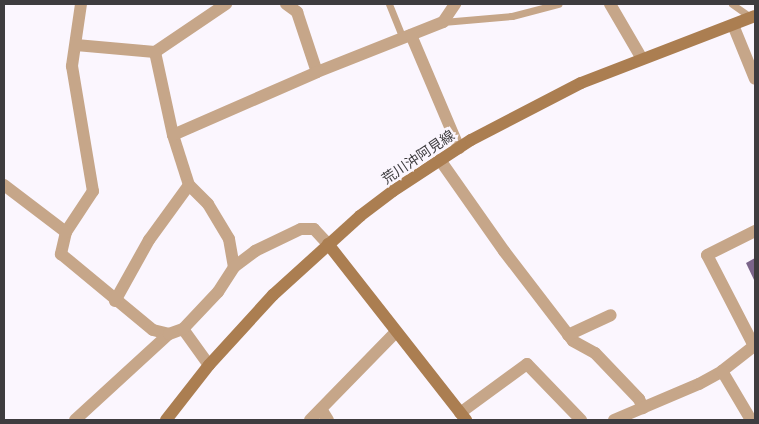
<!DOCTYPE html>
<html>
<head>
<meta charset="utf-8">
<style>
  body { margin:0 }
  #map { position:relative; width:759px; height:424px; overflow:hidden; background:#fbf6fe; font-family:Montserrat,"Noto Sans JP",sans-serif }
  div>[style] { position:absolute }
  .building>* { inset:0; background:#7b658a }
  .lane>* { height:7px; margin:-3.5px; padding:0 3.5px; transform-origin:3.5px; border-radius:3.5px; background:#c6a689 }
  .street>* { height:12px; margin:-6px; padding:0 6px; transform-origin:6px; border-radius:6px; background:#c6a689 }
  .secondary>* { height:12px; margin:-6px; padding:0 6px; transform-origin:6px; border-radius:6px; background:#ab7e51 }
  span { translate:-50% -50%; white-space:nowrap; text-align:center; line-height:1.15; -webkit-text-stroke:5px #fbf6fe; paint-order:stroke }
  .street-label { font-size:14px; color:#3e3c3f }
  .frame { position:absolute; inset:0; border:5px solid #3e3c3f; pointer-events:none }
</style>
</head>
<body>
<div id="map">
  <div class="building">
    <i style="clip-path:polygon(755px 258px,755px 282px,746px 263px)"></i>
  </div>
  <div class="lane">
    <i style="left:389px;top:4px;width:37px;rotate:68deg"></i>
    <i style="left:732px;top:4px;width:24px;rotate:35deg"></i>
    <i style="left:443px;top:22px;width:69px;rotate:-5deg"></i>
    <i style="left:512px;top:16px;width:48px;rotate:-14.6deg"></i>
  </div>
  <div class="street">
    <i style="left:81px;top:4px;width:63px;rotate:98.3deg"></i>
    <i style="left:72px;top:66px;width:127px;rotate:80.5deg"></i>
    <i style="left:93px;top:191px;width:49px;rotate:123.4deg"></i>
    <i style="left:66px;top:232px;width:23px;rotate:103deg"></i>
    <i style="left:61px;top:254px;width:119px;rotate:39.6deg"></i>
    <i style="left:153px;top:330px;width:16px;rotate:14deg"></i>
    <i style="left:286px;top:4px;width:14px;rotate:36deg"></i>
    <i style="left:297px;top:12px;width:63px;rotate:71.6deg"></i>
    <i style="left:317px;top:72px;width:136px;rotate:-21.6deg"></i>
    <i style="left:443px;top:22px;width:22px;rotate:-56deg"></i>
    <i style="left:610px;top:4px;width:61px;rotate:59.7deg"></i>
    <i style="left:733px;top:25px;width:58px;rotate:67.8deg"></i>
    <i style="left:411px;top:35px;width:123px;rotate:67deg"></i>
    <i style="left:76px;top:45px;width:79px;rotate:5.1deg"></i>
    <i style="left:155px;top:52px;width:86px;rotate:-34.1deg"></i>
    <i style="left:155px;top:52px;width:85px;rotate:77.8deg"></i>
    <i style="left:173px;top:135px;width:52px;rotate:72.3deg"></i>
    <i style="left:173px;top:135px;width:157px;rotate:-23.6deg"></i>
    <i style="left:440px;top:160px;width:111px;rotate:54.9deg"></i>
    <i style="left:504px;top:251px;width:113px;rotate:52.5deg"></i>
    <i style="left:573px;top:341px;width:25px;rotate:29deg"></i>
    <i style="left:595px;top:353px;width:64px;rotate:46.3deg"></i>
    <i style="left:639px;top:399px;width:10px;rotate:66deg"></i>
    <i style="left:4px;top:185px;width:78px;rotate:37.2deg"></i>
    <i style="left:115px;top:301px;width:70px;rotate:-60.9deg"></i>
    <i style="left:149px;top:240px;width:68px;rotate:-54deg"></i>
    <i style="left:189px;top:185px;width:27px;rotate:45deg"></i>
    <i style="left:208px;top:204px;width:41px;rotate:59deg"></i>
    <i style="left:229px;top:239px;width:28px;rotate:80deg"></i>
    <i style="left:183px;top:329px;width:44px;rotate:54.2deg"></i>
    <i style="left:568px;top:335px;width:47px;rotate:-24.9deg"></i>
    <i style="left:722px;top:371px;width:41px;rotate:-38deg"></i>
    <i style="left:754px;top:346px;width:102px;rotate:-117.3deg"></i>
    <i style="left:707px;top:255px;width:54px;rotate:-26.6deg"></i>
    <i style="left:321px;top:409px;width:13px;rotate:58deg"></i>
    <i style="left:460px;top:413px;width:83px;rotate:-36.2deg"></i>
    <i style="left:527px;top:364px;width:78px;rotate:46deg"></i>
    <i style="left:75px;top:420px;width:127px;rotate:-42.5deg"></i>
    <i style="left:169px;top:334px;width:15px;rotate:-20deg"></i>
    <i style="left:183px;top:329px;width:51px;rotate:-46.6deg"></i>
    <i style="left:218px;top:292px;width:30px;rotate:-57deg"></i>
    <i style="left:234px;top:267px;width:26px;rotate:-37deg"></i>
    <i style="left:255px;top:251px;width:51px;rotate:-25.6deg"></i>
    <i style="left:301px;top:229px;width:13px"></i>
    <i style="left:314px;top:229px;width:21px;rotate:47deg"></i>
    <i style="left:310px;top:420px;width:123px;rotate:-45.7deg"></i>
    <i style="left:614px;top:420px;width:92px;rotate:-23deg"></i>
    <i style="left:699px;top:384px;width:26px;rotate:-29deg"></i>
    <i style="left:722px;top:371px;width:57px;rotate:59.4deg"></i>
  </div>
  <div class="secondary">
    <i style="left:328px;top:244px;width:224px;rotate:51.9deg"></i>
    <i style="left:166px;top:420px;width:70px;rotate:-52deg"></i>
    <i style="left:209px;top:365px;width:95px;rotate:-47.6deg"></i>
    <i style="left:273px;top:295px;width:118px;rotate:-42.2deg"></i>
    <i style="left:360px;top:216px;width:41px;rotate:-37.1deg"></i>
    <i style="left:393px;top:191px;width:93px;rotate:-33.2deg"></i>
    <i style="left:471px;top:140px;width:124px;rotate:-27.4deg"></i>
    <i style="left:581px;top:83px;width:186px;rotate:-21.1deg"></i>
  </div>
  <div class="street-label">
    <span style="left:418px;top:157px;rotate:-34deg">荒川沖阿見線</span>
  </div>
  <div class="frame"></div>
</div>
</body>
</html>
